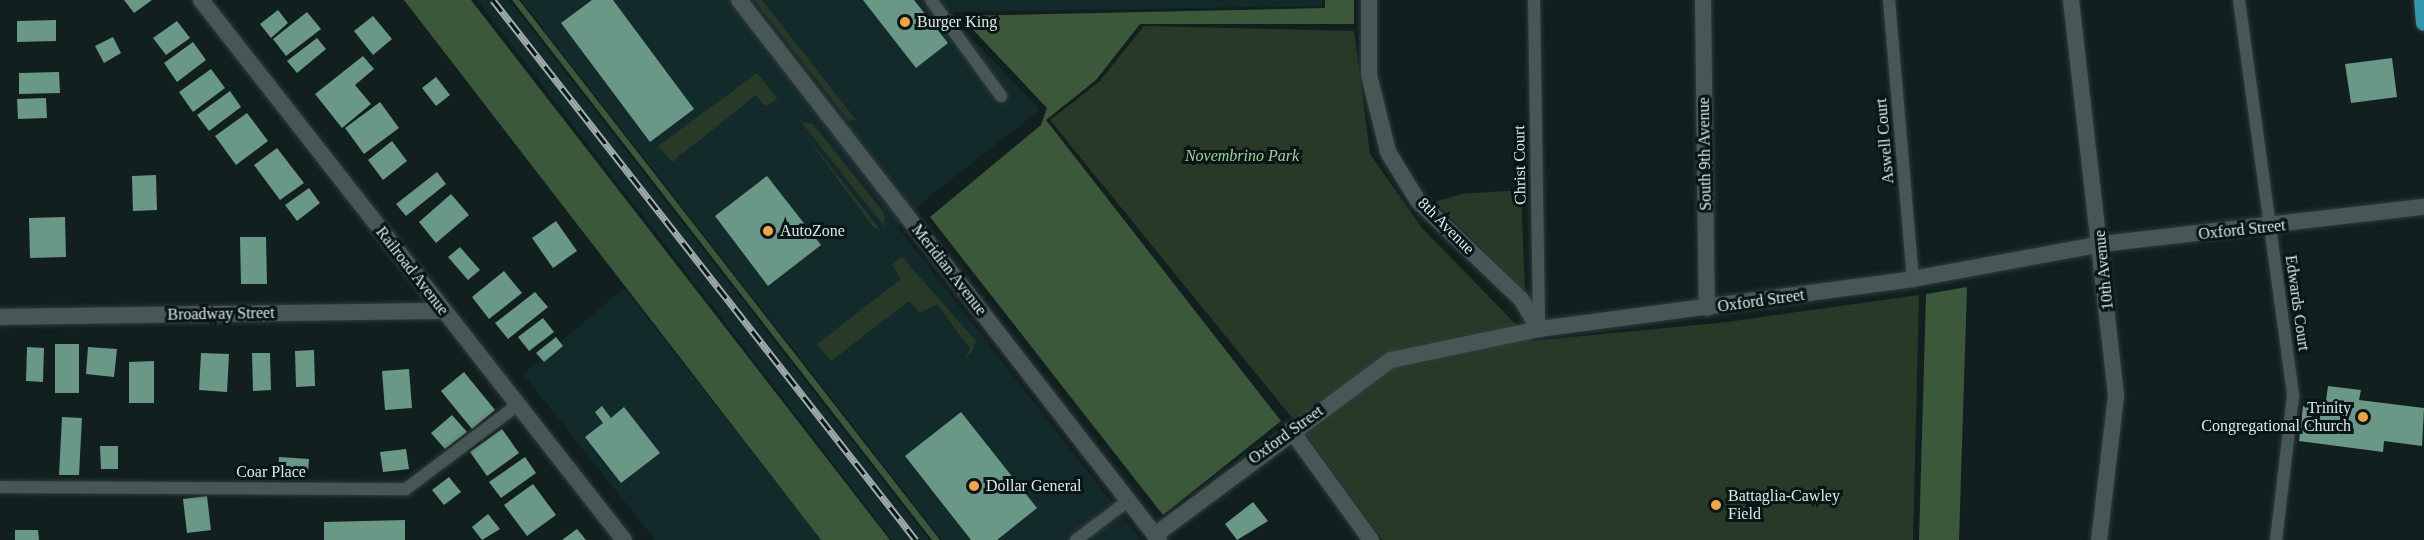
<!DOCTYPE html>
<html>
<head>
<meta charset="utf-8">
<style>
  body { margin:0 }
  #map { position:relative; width:2424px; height:540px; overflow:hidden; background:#111f1f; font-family:Georgia,serif }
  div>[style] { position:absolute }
  .built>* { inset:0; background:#132a2a }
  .green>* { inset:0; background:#293928 }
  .forest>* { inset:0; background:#3c583b }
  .building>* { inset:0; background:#6a9886 }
  .roads { filter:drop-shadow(0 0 2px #323a3a) drop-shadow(0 0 2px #323a3a) }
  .service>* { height:12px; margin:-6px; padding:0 6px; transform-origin:6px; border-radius:6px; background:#475756 }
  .minor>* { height:16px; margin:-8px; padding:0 8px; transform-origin:8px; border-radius:8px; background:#475756 }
  .primary>* { height:16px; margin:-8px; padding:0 8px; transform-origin:8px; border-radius:8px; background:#3097ac }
  .rail>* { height:7px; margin-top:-3.5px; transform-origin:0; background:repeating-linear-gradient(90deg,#081616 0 14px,#a0aaaa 0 28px); box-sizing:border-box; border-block:2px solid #a0aaaa }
  .dots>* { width:16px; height:16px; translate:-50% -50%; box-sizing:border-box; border:3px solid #081616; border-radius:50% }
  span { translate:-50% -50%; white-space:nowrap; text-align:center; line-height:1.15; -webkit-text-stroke:6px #081616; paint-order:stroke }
  .poi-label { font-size:16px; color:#e0e9e8 }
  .left { translate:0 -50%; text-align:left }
  .right { translate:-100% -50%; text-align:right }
  .street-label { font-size:16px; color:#e0e9e8 }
  .park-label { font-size:16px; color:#a1d29e; font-style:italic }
</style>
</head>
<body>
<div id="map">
  <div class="built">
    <i style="clip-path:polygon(477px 0,509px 0,929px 540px,892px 540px)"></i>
    <i style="clip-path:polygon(521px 0,1322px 0,1322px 6px,947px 12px,1040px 110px,931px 195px,898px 227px,1141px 540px,942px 540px)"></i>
    <i style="clip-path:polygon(624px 288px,814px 531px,820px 540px,655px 540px,523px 374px)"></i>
  </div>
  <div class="green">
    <i style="clip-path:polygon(754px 0,762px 0,856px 120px,849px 121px)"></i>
    <i style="clip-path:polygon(1144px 26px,1354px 31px,1370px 154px,1422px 228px,1532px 341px,1727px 322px,1919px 295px,1913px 540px,1383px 540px,1306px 435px,1050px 120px,1099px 82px)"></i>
    <i style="clip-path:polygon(757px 73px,778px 99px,765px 106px,756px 95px,672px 162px,658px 146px)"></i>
    <i style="clip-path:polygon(801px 122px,813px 124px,884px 213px,885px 227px)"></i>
    <i style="clip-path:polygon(798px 125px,881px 231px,874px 228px)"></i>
    <i style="clip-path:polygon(1521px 190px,1525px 292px,1435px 202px,1461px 194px)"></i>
    <i style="clip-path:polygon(901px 256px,976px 341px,972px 352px,964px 359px,970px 349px,937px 304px,920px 313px,909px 301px,831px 361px,817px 344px,901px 279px,892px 265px)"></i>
  </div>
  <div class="forest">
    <i style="clip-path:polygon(404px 0,471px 0,890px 540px,821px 540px)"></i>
    <i style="clip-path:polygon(512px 0,519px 0,940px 540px,932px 540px)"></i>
    <i style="clip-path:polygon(1325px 0,1354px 0,1354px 24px,1140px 24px,1096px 80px,1046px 120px,1281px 421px,1163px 515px,930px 217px,1041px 125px,1047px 108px,960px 16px,1325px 8px)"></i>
    <i style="clip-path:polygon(1967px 287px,1959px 540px,1919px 540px,1926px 294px)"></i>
  </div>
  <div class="building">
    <i style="clip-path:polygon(124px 0,152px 0,134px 13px)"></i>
    <i style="clip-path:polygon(592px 0,613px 0,694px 109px,650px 142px,561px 23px)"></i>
    <i style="clip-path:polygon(863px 0,914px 0,948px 43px,916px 68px)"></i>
    <i style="clip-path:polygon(278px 10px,288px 23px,271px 38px,260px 24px)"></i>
    <i style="clip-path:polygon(307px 12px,321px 29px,286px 56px,273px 39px)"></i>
    <i style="clip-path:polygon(373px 16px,392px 39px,373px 55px,354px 31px)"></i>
    <i style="clip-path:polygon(56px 20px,56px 41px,17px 42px,17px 21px)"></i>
    <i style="clip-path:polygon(177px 21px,190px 38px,166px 55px,153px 38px)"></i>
    <i style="clip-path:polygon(113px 37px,121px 53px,104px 63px,95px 46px)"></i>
    <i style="clip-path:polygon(317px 38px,326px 49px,297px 73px,287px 61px)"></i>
    <i style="clip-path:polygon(193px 42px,206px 60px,177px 82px,164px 63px)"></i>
    <i style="clip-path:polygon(363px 56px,374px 69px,355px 85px,371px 104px,342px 128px,315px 94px)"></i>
    <i style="clip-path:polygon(2392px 58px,2397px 97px,2351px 103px,2345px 64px)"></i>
    <i style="clip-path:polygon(211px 69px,225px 88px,193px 112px,179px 92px)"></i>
    <i style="clip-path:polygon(59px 72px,60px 93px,19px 94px,19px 73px)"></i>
    <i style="clip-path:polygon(436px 77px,450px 95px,436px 106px,422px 88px)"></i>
    <i style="clip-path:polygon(230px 91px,241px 107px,209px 131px,197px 115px)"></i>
    <i style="clip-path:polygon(46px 98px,47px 118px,18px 119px,17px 99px)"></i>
    <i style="clip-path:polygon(380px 102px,399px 128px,364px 154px,345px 128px)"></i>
    <i style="clip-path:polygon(247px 113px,268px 141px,236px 165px,215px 136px)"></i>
    <i style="clip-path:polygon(392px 141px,407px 161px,383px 180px,368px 160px)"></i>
    <i style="clip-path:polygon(277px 148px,304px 183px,280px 200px,254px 165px)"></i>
    <i style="clip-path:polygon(437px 172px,446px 184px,406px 216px,396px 204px)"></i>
    <i style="clip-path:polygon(156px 175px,157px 210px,133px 211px,132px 176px)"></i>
    <i style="clip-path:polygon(767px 176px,821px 245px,768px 286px,715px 216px)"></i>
    <i style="clip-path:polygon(309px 188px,320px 203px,297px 221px,285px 205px)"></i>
    <i style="clip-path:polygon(451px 194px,469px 215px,436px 243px,419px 222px)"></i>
    <i style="clip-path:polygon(65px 217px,66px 257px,30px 258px,29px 218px)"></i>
    <i style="clip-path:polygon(556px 221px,577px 251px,553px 268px,532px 238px)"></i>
    <i style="clip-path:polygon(240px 237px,266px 237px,267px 284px,241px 284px)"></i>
    <i style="clip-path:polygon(460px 247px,480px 270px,468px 280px,448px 257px)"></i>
    <i style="clip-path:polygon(504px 271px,522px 293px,489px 319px,472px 297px)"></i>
    <i style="clip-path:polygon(535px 292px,548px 307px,508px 339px,495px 323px)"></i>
    <i style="clip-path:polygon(543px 318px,554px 332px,529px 351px,518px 337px)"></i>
    <i style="clip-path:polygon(556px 337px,563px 346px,544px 362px,536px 353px)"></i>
    <i style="clip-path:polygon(55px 344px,79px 344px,79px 393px,55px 393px)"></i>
    <i style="clip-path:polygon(27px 347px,44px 348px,43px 382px,26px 381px)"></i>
    <i style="clip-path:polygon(88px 347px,117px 349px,114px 377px,86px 374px)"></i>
    <i style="clip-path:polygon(314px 350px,315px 386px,296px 387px,295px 351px)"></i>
    <i style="clip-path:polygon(201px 353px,229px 354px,227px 392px,199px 390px)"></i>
    <i style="clip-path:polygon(252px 353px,270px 353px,271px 390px,253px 391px)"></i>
    <i style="clip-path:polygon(154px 361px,154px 403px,129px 403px,129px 362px)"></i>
    <i style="clip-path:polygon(409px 369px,412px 408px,385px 410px,382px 371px)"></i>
    <i style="clip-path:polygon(464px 372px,495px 410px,472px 429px,441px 391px)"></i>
    <i style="clip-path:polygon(2328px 386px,2361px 390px,2359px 400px,2424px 408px,2422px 446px,2384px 441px,2383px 452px,2299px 441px,2303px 406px,2325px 408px)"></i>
    <i style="clip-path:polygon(602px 406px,611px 418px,624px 407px,660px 453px,621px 483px,585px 437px,603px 423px,595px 412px)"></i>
    <i style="clip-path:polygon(961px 412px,1037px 508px,997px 540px,971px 540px,905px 456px)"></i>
    <i style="clip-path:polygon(452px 415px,467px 432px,445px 449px,431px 433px)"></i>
    <i style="clip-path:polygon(62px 417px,82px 418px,79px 475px,59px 475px)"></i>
    <i style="clip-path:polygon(502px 429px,519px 453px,487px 476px,470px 452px)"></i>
    <i style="clip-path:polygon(100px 446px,118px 446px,118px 469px,101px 469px)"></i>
    <i style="clip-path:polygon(406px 449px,409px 469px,383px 472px,380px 452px)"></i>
    <i style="clip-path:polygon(279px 457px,309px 459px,308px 473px,278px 472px)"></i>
    <i style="clip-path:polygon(525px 457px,536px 473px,501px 498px,489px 482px)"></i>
    <i style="clip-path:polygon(449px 477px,461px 492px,444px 505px,432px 490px)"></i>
    <i style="clip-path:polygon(533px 484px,556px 515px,527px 536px,504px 505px)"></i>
    <i style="clip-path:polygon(207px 496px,211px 530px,187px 533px,183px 499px)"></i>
    <i style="clip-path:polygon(1253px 502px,1268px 521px,1237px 540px,1225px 524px)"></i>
    <i style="clip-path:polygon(488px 514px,500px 529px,482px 540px,472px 527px)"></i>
    <i style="clip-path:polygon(405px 520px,405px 540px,324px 540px,324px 522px)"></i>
    <i style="clip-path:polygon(577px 529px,586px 540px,562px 540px)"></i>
    <i style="clip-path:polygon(15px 530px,38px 530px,39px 540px,15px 540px)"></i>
  </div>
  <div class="roads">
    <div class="service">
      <i style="left:931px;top:0;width:119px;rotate:53.9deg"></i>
      <i style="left:1534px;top:0;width:328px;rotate:89.1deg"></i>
      <i style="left:1889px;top:0;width:280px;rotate:85.1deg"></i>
      <i style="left:2239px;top:0;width:400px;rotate:82.2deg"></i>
      <i style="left:2293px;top:396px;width:145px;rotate:96.7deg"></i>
      <i style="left:0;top:487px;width:406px;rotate:0.3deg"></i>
      <i style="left:406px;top:489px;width:136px;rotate:-37deg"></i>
      <i style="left:1076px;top:540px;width:65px;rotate:-36.9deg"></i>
    </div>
    <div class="minor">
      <i style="left:201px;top:0;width:686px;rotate:51.93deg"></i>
      <i style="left:739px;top:0;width:684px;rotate:52.13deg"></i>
      <i style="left:1369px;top:0;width:75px;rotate:90deg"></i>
      <i style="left:1369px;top:75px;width:79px;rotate:76.1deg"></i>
      <i style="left:1388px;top:152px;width:57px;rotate:58.5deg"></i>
      <i style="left:1418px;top:201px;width:142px;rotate:43.6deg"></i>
      <i style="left:1521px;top:299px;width:35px;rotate:59deg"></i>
      <i style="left:1703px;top:0;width:308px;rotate:89.3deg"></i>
      <i style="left:2071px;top:0;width:399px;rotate:83.5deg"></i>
      <i style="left:2116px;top:396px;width:145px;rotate:96.7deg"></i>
      <i style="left:0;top:317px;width:443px;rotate:-0.8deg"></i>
      <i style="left:1291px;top:430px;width:136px;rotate:54deg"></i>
      <i style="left:1155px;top:535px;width:294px;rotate:-36.6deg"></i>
      <i style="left:1391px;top:360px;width:151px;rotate:-11.8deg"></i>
      <i style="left:1539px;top:329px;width:377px;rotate:-7.6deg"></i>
      <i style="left:1913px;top:279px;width:192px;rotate:-10.5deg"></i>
      <i style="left:2102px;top:244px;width:324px;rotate:-6.6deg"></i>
    </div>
    <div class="primary">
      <i style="left:2422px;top:0;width:23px;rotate:85deg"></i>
    </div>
  </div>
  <div class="rail">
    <i style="left:493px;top:0;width:686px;rotate:51.93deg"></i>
  </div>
  <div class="dots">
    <i style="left:905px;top:22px;background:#f4a443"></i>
    <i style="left:768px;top:231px;background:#f4a443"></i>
    <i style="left:2363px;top:417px;background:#f4a443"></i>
    <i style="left:974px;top:486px;background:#f4a443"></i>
    <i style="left:1716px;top:505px;background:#f4a443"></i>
  </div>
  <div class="poi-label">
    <span class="left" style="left:917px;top:22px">Burger King</span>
    <span class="left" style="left:780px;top:231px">AutoZone</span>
    <span class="right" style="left:2351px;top:417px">Trinity<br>Congregational Church</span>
    <span class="left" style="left:986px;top:486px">Dollar General</span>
    <span class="left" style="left:1728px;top:505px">Battaglia-Cawley<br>Field</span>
  </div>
  <div class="street-label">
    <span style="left:1885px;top:141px;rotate:-95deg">Aswell Court</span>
    <span style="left:1705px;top:154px;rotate:-91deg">South 9th Avenue</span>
    <span style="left:1520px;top:165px;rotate:-91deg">Christ Court</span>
    <span style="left:1446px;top:226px;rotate:45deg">8th Avenue</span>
    <span style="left:2242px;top:230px;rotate:-6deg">Oxford Street</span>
    <span style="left:949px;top:270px;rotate:52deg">Meridian Avenue</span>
    <span style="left:2104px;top:270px;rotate:-96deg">10th Avenue</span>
    <span style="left:412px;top:271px;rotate:52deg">Railroad Avenue</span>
    <span style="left:1761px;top:301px;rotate:-8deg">Oxford Street</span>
    <span style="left:2297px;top:303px;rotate:82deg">Edwards Court</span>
    <span style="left:221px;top:314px;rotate:-1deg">Broadway Street</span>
    <span style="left:1286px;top:435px;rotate:-36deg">Oxford Street</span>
    <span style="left:271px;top:472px">Coar Place</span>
  </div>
  <div class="park-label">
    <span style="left:1242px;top:156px">Novembrino Park</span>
  </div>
</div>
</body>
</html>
